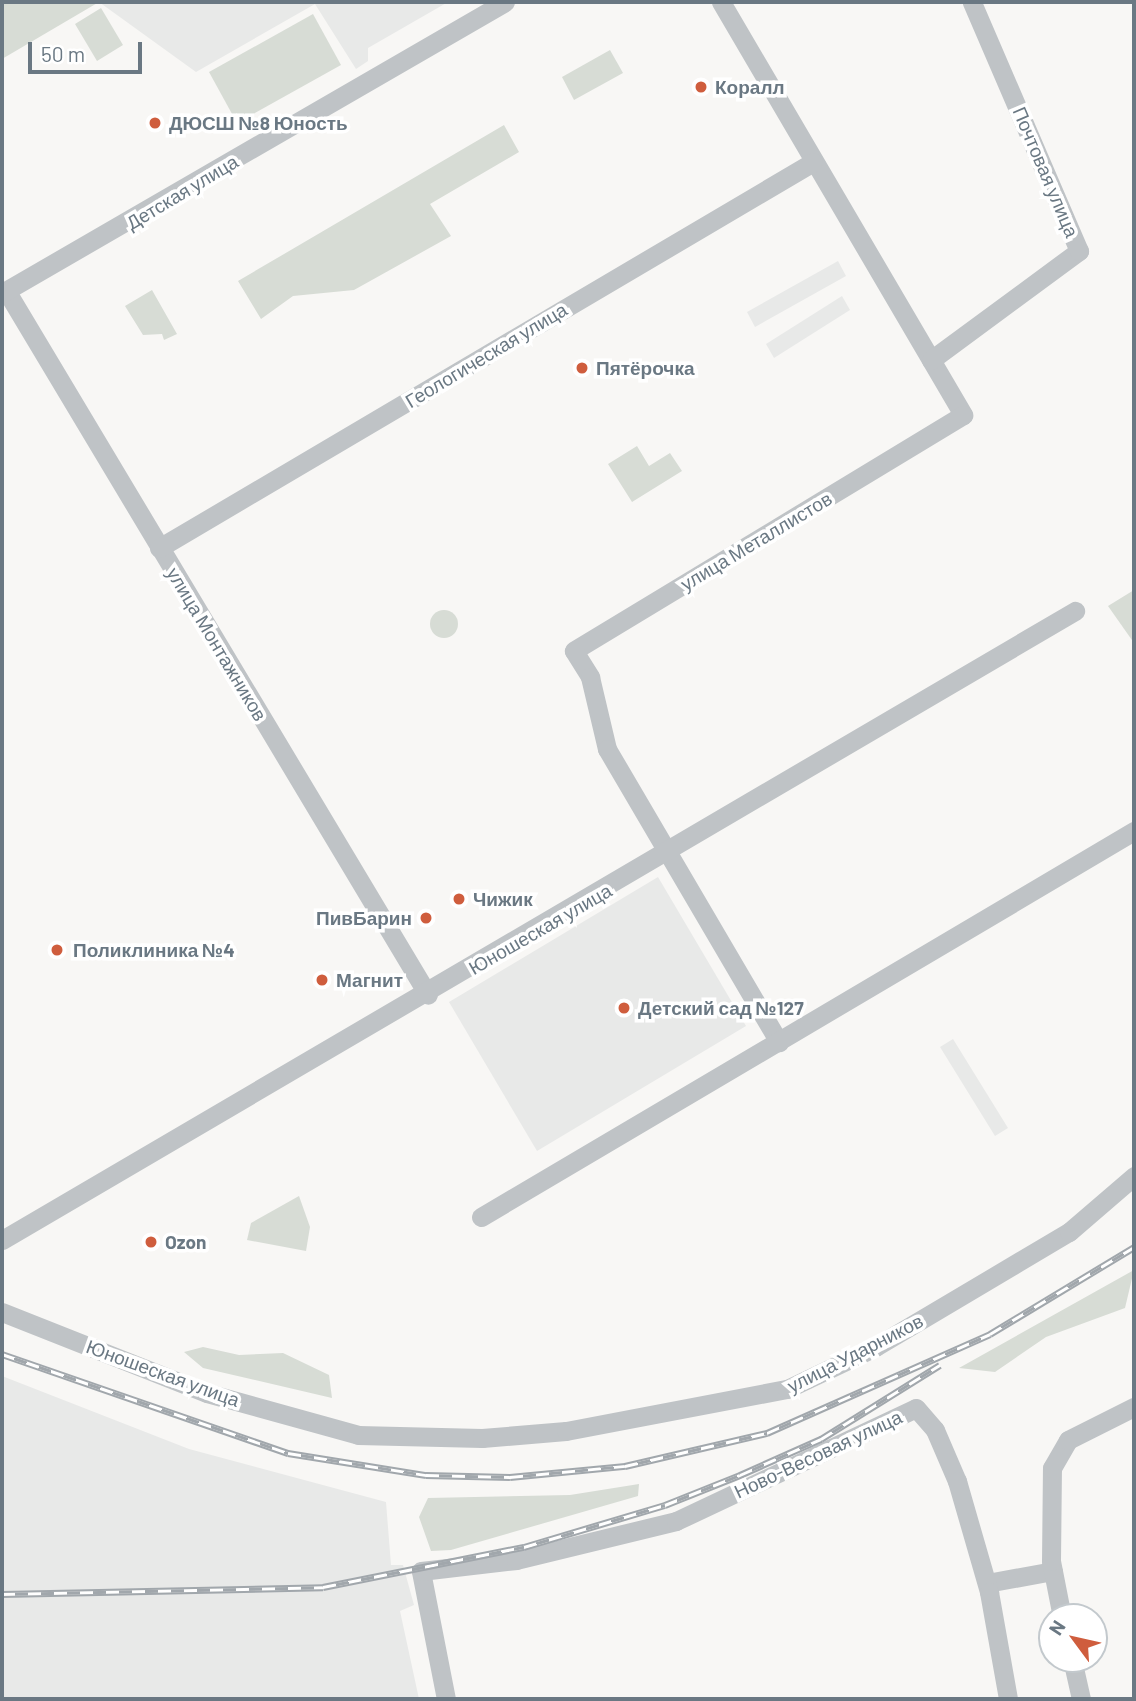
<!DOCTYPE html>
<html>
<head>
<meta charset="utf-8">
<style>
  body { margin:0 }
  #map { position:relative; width:1136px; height:1701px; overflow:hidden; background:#f8f7f5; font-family:Barlow,sans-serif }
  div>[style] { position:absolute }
  .built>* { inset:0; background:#e8e9e8 }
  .green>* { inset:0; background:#d7dcd5 }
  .round { border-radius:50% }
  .minor>* { height:19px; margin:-9.5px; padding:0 9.5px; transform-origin:9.5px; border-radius:9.5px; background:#bfc3c6 }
  .rail>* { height:7px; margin-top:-3.5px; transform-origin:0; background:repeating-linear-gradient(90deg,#fff 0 13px,#a1a7ac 0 26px); box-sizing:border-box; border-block:2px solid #a1a7ac }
  .dots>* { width:19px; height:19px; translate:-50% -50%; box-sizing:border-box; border:4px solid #fff; border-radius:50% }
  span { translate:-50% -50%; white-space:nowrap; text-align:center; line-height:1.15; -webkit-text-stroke:7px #fff; paint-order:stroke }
  .poi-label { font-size:19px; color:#6a7883; font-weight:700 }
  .left { translate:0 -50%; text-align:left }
  .right { translate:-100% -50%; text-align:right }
  .street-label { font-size:19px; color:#6a7883 }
  .frame { position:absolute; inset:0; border:4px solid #6a7883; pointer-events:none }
  .north { position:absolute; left:1038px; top:1603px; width:70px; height:70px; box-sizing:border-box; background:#fff; border:2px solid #c3c9cd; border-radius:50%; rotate:303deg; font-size:19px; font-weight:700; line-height:28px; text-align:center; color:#6a7883 }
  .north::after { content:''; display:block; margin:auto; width:24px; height:32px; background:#cf5d3d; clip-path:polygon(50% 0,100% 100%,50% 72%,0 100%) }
  .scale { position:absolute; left:28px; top:42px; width:114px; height:32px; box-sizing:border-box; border:4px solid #6a7883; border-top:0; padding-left:9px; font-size:21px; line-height:24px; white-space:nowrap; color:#6a7883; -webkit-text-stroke:5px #fff; paint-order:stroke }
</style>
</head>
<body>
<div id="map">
  <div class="built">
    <i style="clip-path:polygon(99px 2px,448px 2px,368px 48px,368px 61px,356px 69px,315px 4px,196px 72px)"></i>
    <i style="clip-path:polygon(838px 261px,846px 276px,755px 327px,747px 312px)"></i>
    <i style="clip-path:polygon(842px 296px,850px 310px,774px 358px,766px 344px)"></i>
    <i style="clip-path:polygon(658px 877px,746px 1026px,537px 1151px,449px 1002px)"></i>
    <i style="clip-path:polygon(953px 1039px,1008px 1128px,995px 1136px,940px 1047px)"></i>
    <i style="clip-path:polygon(2px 1376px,189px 1449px,386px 1502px,391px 1565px,403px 1565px,414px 1605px,400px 1611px,419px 1699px,2px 1699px)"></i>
  </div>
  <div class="green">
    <i style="clip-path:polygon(2px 2px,99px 2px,2px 59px)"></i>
    <i style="clip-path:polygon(101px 8px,123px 45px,97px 61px,75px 24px)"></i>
    <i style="clip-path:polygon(313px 14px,341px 65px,237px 123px,209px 72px)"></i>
    <i style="clip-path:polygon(610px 50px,623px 73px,574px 100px,562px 77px)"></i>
    <i style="clip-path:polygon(504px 125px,519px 152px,430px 204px,451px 236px,354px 290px,293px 296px,261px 319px,238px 281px)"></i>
    <i style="clip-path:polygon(152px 290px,177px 334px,164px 340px,162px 334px,143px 335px,125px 306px)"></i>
    <i style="clip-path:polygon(637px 446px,649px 466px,670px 453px,682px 471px,632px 502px,608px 464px)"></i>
    <i style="clip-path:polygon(1134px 590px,1134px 643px,1108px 606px)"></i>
    <i class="round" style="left:430px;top:610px;width:28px;height:28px"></i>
    <i style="clip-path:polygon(299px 1196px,310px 1227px,306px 1251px,247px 1240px,251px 1223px)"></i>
    <i style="clip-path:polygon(1134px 1270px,1125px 1308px,1046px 1337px,995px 1372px,959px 1368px)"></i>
    <i style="clip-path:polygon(203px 1347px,239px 1355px,283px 1353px,329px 1375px,332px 1398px,203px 1368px,184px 1352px)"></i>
    <i style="clip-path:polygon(639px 1484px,638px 1496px,451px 1550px,431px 1551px,419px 1517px,428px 1498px,570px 1495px)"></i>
  </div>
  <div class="minor">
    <i style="left:721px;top:2px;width:479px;rotate:59.6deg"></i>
    <i style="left:963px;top:415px;width:455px;rotate:148.8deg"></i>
    <i style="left:574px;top:651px;width:31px;rotate:58deg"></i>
    <i style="left:590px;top:677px;width:74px;rotate:76.7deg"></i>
    <i style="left:607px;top:749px;width:340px;rotate:59.6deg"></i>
    <i style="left:7px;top:292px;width:819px;rotate:59.08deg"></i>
    <i style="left:2px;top:293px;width:581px;rotate:-30.05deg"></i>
    <i style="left:931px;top:360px;width:184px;rotate:-36.4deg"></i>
    <i style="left:1079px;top:251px;width:271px;rotate:-113.3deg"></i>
    <i style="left:159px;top:548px;width:759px;rotate:-30.55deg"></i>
    <i style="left:481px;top:1217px;width:759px;rotate:-30.59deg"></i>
    <i style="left:2px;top:1240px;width:1244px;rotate:-30.38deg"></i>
    <i style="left:2px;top:1312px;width:220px;rotate:21.6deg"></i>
    <i style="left:207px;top:1393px;width:157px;rotate:15.5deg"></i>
    <i style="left:358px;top:1435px;width:124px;rotate:1.4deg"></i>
    <i style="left:482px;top:1438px;width:84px;rotate:-4.8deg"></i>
    <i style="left:566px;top:1431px;width:225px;rotate:-10.8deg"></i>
    <i style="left:787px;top:1389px;width:98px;rotate:-25.5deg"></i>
    <i style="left:875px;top:1347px;width:226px;rotate:-30.7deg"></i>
    <i style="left:1069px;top:1232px;width:86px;rotate:-40.7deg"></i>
    <i style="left:987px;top:1583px;width:67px;rotate:-10.3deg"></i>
    <i style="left:1062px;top:1617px;width:57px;rotate:-101.1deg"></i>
    <i style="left:1051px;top:1561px;width:93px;rotate:-89.4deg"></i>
    <i style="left:1052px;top:1468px;width:32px;rotate:-60deg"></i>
    <i style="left:1068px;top:1440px;width:74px;rotate:-26.6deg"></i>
    <i style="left:1072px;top:1659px;width:41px;rotate:77.3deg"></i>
    <i style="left:446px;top:1699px;width:130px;rotate:-101.1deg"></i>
    <i style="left:421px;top:1571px;width:96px;rotate:-6.6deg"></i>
    <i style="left:516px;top:1560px;width:165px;rotate:-13.7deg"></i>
    <i style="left:676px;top:1521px;width:265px;rotate:-25.2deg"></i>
    <i style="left:916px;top:1408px;width:29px;rotate:49deg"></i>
    <i style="left:935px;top:1430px;width:56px;rotate:66.7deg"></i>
    <i style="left:957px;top:1481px;width:116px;rotate:73.9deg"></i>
    <i style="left:989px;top:1592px;width:109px;rotate:79.9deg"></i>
  </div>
  <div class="rail">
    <i style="left:2px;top:1354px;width:303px;rotate:19.1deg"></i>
    <i style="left:288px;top:1453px;width:140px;rotate:9.1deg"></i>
    <i style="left:426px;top:1475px;width:84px;rotate:1.4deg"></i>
    <i style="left:510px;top:1477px;width:116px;rotate:-5.5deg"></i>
    <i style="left:625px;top:1466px;width:146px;rotate:-13.1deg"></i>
    <i style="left:767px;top:1433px;width:244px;rotate:-23.9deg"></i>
    <i style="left:990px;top:1334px;width:168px;rotate:-31.1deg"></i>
    <i style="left:2px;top:1594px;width:321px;rotate:-1.2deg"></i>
    <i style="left:323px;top:1587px;width:205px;rotate:-11.3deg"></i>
    <i style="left:524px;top:1547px;width:147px;rotate:-16.6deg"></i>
    <i style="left:665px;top:1505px;width:81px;rotate:-21.8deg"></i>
    <i style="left:740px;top:1475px;width:89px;rotate:-24deg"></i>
    <i style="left:821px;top:1439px;width:140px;rotate:-31.9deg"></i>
  </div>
  <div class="dots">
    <i style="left:701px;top:87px;background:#cf5d3d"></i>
    <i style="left:155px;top:123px;background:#cf5d3d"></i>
    <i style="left:582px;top:368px;background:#cf5d3d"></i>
    <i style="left:459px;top:899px;background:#cf5d3d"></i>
    <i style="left:426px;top:918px;background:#cf5d3d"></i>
    <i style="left:57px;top:950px;background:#cf5d3d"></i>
    <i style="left:322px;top:980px;background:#cf5d3d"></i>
    <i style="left:624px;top:1008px;background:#cf5d3d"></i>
    <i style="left:151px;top:1242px;background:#cf5d3d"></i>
  </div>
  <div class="poi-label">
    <span class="left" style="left:715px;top:87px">Коралл</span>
    <span class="left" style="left:169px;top:123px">ДЮСШ №8 Юность</span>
    <span class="left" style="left:596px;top:368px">Пятёрочка</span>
    <span class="left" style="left:473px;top:899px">Чижик</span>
    <span class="right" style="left:412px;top:918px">ПивБарин</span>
    <span class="left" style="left:73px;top:950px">Поликлиника №4</span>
    <span class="left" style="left:336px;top:980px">Магнит</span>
    <span class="left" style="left:638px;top:1008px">Детский сад №127</span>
    <span class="left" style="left:165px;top:1242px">Ozon</span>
  </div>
  <div class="street-label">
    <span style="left:1046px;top:172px;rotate:67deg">Почтовая улица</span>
    <span style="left:182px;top:192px;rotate:-31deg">Детская улица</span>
    <span style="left:486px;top:355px;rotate:-31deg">Геологическая улица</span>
    <span style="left:756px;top:541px;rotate:-31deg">улица Металлистов</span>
    <span style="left:217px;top:644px;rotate:59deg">улица Монтажников</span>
    <span style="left:540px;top:929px;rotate:-30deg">Юношеская улица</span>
    <span style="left:855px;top:1353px;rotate:-27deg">улица Ударников</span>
    <span style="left:163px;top:1373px;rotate:20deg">Юношеская улица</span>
    <span style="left:818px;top:1454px;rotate:-25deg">Ново-Весовая улица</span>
  </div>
  <div class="frame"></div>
  <div class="north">N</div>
  <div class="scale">50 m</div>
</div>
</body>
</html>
